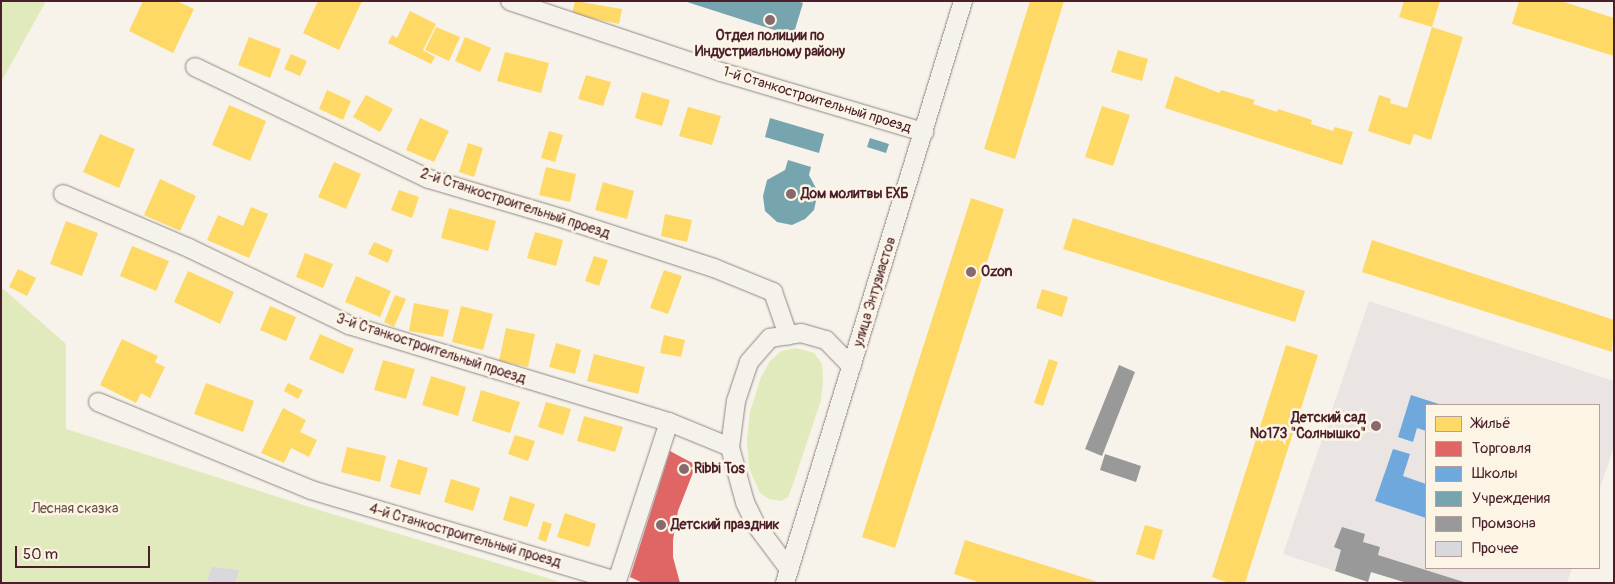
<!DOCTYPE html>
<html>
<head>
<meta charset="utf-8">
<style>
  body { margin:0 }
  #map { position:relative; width:1615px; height:584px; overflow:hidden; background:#f7f3ea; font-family:Pangolin,sans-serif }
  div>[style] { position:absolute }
  .built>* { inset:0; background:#eae5e3 }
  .green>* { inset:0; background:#e0eabc }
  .homes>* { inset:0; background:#ffd966 }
  .shops>* { inset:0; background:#e06666 }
  .schools>* { inset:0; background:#6fa8dc }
  .public>* { inset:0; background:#76a5af }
  .industry>* { inset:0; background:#999 }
  .building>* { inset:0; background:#d9d8dd }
  .roads { filter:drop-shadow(0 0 1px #908684) drop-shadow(0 0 1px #908684) }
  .minor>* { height:18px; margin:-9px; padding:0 9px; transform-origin:9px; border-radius:9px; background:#f5f2ec }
  .dots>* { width:14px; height:14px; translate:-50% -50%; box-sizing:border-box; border:2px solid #fcf5e5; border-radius:50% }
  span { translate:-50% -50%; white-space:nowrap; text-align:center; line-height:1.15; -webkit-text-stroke:5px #fcf5e5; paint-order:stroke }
  .poi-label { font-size:14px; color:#4a1f2b; font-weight:700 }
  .left { translate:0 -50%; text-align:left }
  .right { translate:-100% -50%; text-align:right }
  .street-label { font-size:14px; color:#4a1f2b }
  .park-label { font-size:14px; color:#6b5046 }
  .frame { position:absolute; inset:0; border:2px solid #4a1f2b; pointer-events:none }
  .legend { position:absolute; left:1425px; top:404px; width:175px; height:165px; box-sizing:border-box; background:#fcf5e5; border:1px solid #b59f9b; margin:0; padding:6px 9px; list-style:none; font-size:15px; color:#4a1f2b }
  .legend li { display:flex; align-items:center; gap:10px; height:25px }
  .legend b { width:25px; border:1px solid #b59f9b }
  .scale { position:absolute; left:15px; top:546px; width:135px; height:22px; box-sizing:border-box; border:2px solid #4a1f2b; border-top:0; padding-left:6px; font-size:15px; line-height:18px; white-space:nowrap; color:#4a1f2b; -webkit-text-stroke:4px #fcf5e5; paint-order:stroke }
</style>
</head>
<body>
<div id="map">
  <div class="built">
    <i style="clip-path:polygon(1369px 301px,1614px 381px,1614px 447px,1599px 491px,1599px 405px,1426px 405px,1426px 568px,1572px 568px,1567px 583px,1407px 583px,1371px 572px,1368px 582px,1283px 554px)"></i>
  </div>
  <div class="green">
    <i style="clip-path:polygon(1px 1px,46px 1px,1px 82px)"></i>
    <i style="clip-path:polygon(1px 287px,66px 344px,66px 429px,322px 511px,564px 583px,1px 583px)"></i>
    <i style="clip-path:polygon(796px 348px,814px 353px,822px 364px,823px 381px,821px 400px,793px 484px,788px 497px,781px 501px,769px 499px,760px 493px,749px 468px,747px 439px,750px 412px,761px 377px,770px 361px,781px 351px)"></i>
  </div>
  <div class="homes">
    <i style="clip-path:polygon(143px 1px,177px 1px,194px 9px,173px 53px,129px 31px)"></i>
    <i style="clip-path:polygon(318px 1px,362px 1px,339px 50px,303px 33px)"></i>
    <i style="clip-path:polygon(575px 1px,622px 9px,619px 24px,572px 14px)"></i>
    <i style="clip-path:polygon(1030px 1px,1064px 1px,1015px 159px,984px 149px)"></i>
    <i style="clip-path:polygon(1404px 1px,1440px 1px,1432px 27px,1399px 17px)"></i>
    <i style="clip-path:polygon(1519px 1px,1561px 1px,1614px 18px,1614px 56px,1512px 24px)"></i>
    <i style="clip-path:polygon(410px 11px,436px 24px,423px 50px,435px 57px,431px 64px,388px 43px,392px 35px,397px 38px)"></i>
    <i style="clip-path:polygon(436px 27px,460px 37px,449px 61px,425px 50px)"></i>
    <i style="clip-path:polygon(1432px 27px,1463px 37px,1431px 140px,1414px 134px,1410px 145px,1368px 131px,1379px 95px,1391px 99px,1390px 103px,1407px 108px)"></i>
    <i style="clip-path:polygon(249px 37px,281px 49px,270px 78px,238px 65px)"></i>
    <i style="clip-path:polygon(465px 37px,491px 48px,480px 72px,455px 61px)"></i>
    <i style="clip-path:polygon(1118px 50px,1148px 59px,1142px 81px,1111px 72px)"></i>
    <i style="clip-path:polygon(505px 52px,549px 63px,541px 93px,497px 81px)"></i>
    <i style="clip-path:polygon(291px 54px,307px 61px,300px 76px,284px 69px)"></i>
    <i style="clip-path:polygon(586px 75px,611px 82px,603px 106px,578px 99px)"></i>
    <i style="clip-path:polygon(1175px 76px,1220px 93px,1221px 90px,1255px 100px,1253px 104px,1277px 112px,1278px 109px,1312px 120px,1311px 124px,1333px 131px,1335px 127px,1353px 132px,1342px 165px,1165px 108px)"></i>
    <i style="clip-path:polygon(327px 90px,351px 101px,343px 120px,319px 109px)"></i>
    <i style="clip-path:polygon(642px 92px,670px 100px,662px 126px,635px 118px)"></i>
    <i style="clip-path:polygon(366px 95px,393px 109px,380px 132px,353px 117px)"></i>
    <i style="clip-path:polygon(229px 105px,266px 121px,250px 161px,212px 145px)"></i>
    <i style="clip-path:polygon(1102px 106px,1130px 115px,1113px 166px,1085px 157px)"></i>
    <i style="clip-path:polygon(688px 107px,721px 116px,712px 145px,679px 136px)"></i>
    <i style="clip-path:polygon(420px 118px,449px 131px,434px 162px,406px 150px)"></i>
    <i style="clip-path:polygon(549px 131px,563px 135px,555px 162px,541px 158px)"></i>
    <i style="clip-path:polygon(100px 134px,135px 149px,119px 188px,83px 172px)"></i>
    <i style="clip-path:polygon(468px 143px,483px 148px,474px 177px,459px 172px)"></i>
    <i style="clip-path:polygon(334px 162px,361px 174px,346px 209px,318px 197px)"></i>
    <i style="clip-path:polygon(546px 167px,576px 174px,570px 202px,539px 195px)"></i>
    <i style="clip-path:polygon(160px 179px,196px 196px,180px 231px,144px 215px)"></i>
    <i style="clip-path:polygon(603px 182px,634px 191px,627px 219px,595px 210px)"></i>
    <i style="clip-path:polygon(399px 190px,419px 197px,412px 218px,391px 210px)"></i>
    <i style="clip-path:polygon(971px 198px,1004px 209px,895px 548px,862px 537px)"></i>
    <i style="clip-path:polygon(251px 207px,268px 214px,249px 258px,207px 240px,218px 215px,243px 226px)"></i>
    <i style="clip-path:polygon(449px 208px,496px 221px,488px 251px,441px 238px)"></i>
    <i style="clip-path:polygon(665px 214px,692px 220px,687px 242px,661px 236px)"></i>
    <i style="clip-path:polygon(1073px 218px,1305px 291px,1295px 322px,1063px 249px)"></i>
    <i style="clip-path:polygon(66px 221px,98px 233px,82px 276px,50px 264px)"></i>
    <i style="clip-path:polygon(535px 232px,563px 240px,556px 266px,527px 258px)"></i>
    <i style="clip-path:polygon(1372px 240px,1614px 320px,1612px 352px,1362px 272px)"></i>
    <i style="clip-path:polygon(374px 242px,393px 250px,388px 263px,368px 254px)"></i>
    <i style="clip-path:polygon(132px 246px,169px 261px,156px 291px,120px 276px)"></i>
    <i style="clip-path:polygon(305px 253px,333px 264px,323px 288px,296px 277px)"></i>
    <i style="clip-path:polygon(594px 256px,608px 260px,599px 286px,585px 281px)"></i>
    <i style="clip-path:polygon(18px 269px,36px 278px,27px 296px,9px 287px)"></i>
    <i style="clip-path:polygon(664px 270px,682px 276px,668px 314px,650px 308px)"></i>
    <i style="clip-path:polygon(188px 271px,234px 292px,220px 324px,174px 302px)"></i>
    <i style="clip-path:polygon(356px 276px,391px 291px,380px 317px,345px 302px)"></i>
    <i style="clip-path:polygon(1042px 289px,1068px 297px,1062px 317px,1036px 308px)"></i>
    <i style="clip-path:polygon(395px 295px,406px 299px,394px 327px,384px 322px)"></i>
    <i style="clip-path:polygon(414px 303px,449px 310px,443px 337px,409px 331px)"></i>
    <i style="clip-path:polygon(270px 306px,296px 317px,286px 341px,260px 330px)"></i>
    <i style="clip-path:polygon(461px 306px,493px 314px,483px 350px,452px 342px)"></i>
    <i style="clip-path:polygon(506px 328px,535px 334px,528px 367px,499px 361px)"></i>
    <i style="clip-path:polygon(320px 334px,354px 349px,343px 374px,309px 359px)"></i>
    <i style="clip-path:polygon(664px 335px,685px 340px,681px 357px,660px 353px)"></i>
    <i style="clip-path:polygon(122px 339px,158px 356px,155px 362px,165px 367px,150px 398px,141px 393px,136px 403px,100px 385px)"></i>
    <i style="clip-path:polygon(556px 343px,581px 350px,575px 374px,549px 367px)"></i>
    <i style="clip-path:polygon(1286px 345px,1318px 355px,1245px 583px,1229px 583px,1212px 577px)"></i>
    <i style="clip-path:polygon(594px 354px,645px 367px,638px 394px,587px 381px)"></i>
    <i style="clip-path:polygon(1049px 359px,1058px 362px,1043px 406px,1034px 403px)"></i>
    <i style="clip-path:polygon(383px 360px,415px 369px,406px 399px,374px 390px)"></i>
    <i style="clip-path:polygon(431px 376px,466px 387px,458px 416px,422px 405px)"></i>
    <i style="clip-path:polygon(206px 383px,254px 401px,243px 432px,194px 414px)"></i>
    <i style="clip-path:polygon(288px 383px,303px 390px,298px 399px,284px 391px)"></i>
    <i style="clip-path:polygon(481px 390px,520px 402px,510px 433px,472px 421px)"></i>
    <i style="clip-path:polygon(546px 402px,571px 409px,563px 435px,538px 427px)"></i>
    <i style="clip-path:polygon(283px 408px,306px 420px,300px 432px,317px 440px,309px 457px,291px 448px,284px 463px,261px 453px)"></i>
    <i style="clip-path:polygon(584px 416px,623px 427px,615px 452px,577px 441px)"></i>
    <i style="clip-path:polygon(515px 435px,535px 441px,528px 461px,508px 454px)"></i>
    <i style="clip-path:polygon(347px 447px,386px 456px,380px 482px,341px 472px)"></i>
    <i style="clip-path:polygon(398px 459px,428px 468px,420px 495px,390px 487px)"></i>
    <i style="clip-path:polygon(451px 479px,480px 488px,473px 511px,444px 502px)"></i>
    <i style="clip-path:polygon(510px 496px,535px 504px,527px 527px,503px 520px)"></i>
    <i style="clip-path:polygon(565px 513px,596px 524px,589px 547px,557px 537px)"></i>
    <i style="clip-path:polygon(543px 521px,552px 524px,546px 542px,538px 539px)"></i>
    <i style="clip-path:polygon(1145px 525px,1163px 530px,1154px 560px,1136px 554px)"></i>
    <i style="clip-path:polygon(965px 540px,1098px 582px,1098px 583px,981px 583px,954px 574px)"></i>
  </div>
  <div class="shops">
    <i style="clip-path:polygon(670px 451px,696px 465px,678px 511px,673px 540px,673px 557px,680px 583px,643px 583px,630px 577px)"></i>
  </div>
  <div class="schools">
    <i style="clip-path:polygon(1411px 395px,1442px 405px,1426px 405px,1426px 431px,1417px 428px,1413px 442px,1398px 437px)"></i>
    <i style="clip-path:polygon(1393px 449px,1410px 454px,1403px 476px,1426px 484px,1426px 518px,1375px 501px)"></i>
  </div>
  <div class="public">
    <i style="clip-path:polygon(797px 1px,803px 3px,793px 36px,687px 2px)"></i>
    <i style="clip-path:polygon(770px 118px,824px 134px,819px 153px,765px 137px)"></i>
    <i style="clip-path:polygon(870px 138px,889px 144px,886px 153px,867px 147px)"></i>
    <i style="clip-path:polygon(788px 160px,811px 167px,809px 175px,818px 192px,814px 210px,805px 219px,792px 225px,777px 222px,765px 211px,763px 196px,767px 180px,785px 170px)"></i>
  </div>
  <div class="industry">
    <i style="clip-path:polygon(1119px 365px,1135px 372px,1102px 456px,1085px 449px)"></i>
    <i style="clip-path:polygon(1105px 454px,1141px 466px,1136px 482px,1100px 470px)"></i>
    <i style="clip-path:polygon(1342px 527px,1365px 534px,1363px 542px,1380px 547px,1378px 555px,1467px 583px,1407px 583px,1371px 572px,1368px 582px,1335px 571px,1341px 550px,1334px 547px)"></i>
  </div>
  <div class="building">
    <i style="clip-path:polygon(212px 567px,239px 570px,235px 583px,215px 583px,207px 580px)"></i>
  </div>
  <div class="roads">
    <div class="minor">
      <i style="left:510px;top:1px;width:223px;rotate:18.6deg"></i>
      <i style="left:721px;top:72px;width:212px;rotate:16.5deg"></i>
      <i style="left:195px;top:67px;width:259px;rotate:25.6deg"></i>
      <i style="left:429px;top:179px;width:144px;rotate:16.5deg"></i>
      <i style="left:567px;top:220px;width:155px;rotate:18.1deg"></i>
      <i style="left:714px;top:268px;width:64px;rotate:22.1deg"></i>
      <i style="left:773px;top:292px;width:46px;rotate:70.8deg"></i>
      <i style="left:63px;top:194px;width:137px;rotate:23.2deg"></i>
      <i style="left:189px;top:248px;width:178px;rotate:25.7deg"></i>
      <i style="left:349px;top:325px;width:334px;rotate:16.9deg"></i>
      <i style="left:98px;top:402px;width:230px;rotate:22.4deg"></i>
      <i style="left:311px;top:490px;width:319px;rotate:16.6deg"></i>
      <i style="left:617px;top:581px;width:167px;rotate:-71.9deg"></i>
      <i style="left:669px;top:422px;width:66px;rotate:22.3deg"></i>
      <i style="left:789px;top:569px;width:55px;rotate:-126.9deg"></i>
      <i style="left:756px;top:525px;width:25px;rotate:-116deg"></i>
      <i style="left:745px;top:502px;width:57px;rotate:-105.3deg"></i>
      <i style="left:730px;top:447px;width:46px;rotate:-82.6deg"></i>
      <i style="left:736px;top:401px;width:41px;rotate:-71.6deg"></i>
      <i style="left:749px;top:362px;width:32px;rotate:-49deg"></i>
      <i style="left:770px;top:338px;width:31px;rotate:-9deg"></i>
      <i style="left:801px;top:333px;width:26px;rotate:16deg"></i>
      <i style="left:826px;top:340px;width:37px;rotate:46deg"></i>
      <i style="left:785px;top:583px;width:609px;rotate:-72.99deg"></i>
    </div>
  </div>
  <div class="dots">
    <i style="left:770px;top:20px;background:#87696e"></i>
    <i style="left:791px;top:194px;background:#87696e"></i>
    <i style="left:971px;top:272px;background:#87696e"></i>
    <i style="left:1376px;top:426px;background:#87696e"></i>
    <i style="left:684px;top:469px;background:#87696e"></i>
    <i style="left:661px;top:525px;background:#87696e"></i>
  </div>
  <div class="poi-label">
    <span style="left:770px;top:44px">Отдел полиции по<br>Индустриальному району</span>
    <span class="left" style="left:801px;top:194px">Дом молитвы ЕХБ</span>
    <span class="left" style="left:981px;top:272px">Ozon</span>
    <span class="right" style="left:1366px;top:426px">Детский сад<br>№173 "Солнышко"</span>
    <span class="left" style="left:694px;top:469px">Ribbi Tos</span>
    <span class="left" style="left:671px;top:525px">Детский праздник</span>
  </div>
  <div class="street-label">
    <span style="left:817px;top:100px;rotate:17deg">1-й Станкостроительный проезд</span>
    <span style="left:515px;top:204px;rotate:18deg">2-й Станкостроительный проезд</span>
    <span style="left:875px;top:292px;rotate:-73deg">улица Энтузиастов</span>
    <span style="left:431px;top:349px;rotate:18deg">3-й Станкостроительный проезд</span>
    <span style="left:465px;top:536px;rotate:16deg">4-й Станкостроительный проезд</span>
  </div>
  <div class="park-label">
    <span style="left:75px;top:509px">Лесная сказка</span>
  </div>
  <div class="frame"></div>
  <ul class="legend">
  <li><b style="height:14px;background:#ffd966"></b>Жильё</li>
  <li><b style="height:14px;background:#e06666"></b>Торговля</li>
  <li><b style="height:14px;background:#6fa8dc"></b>Школы</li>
  <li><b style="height:14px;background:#76a5af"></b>Учреждения</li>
  <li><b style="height:14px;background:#999"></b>Промзона</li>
  <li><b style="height:14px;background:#d9d8dd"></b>Прочее</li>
  </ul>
  <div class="scale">50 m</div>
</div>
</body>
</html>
